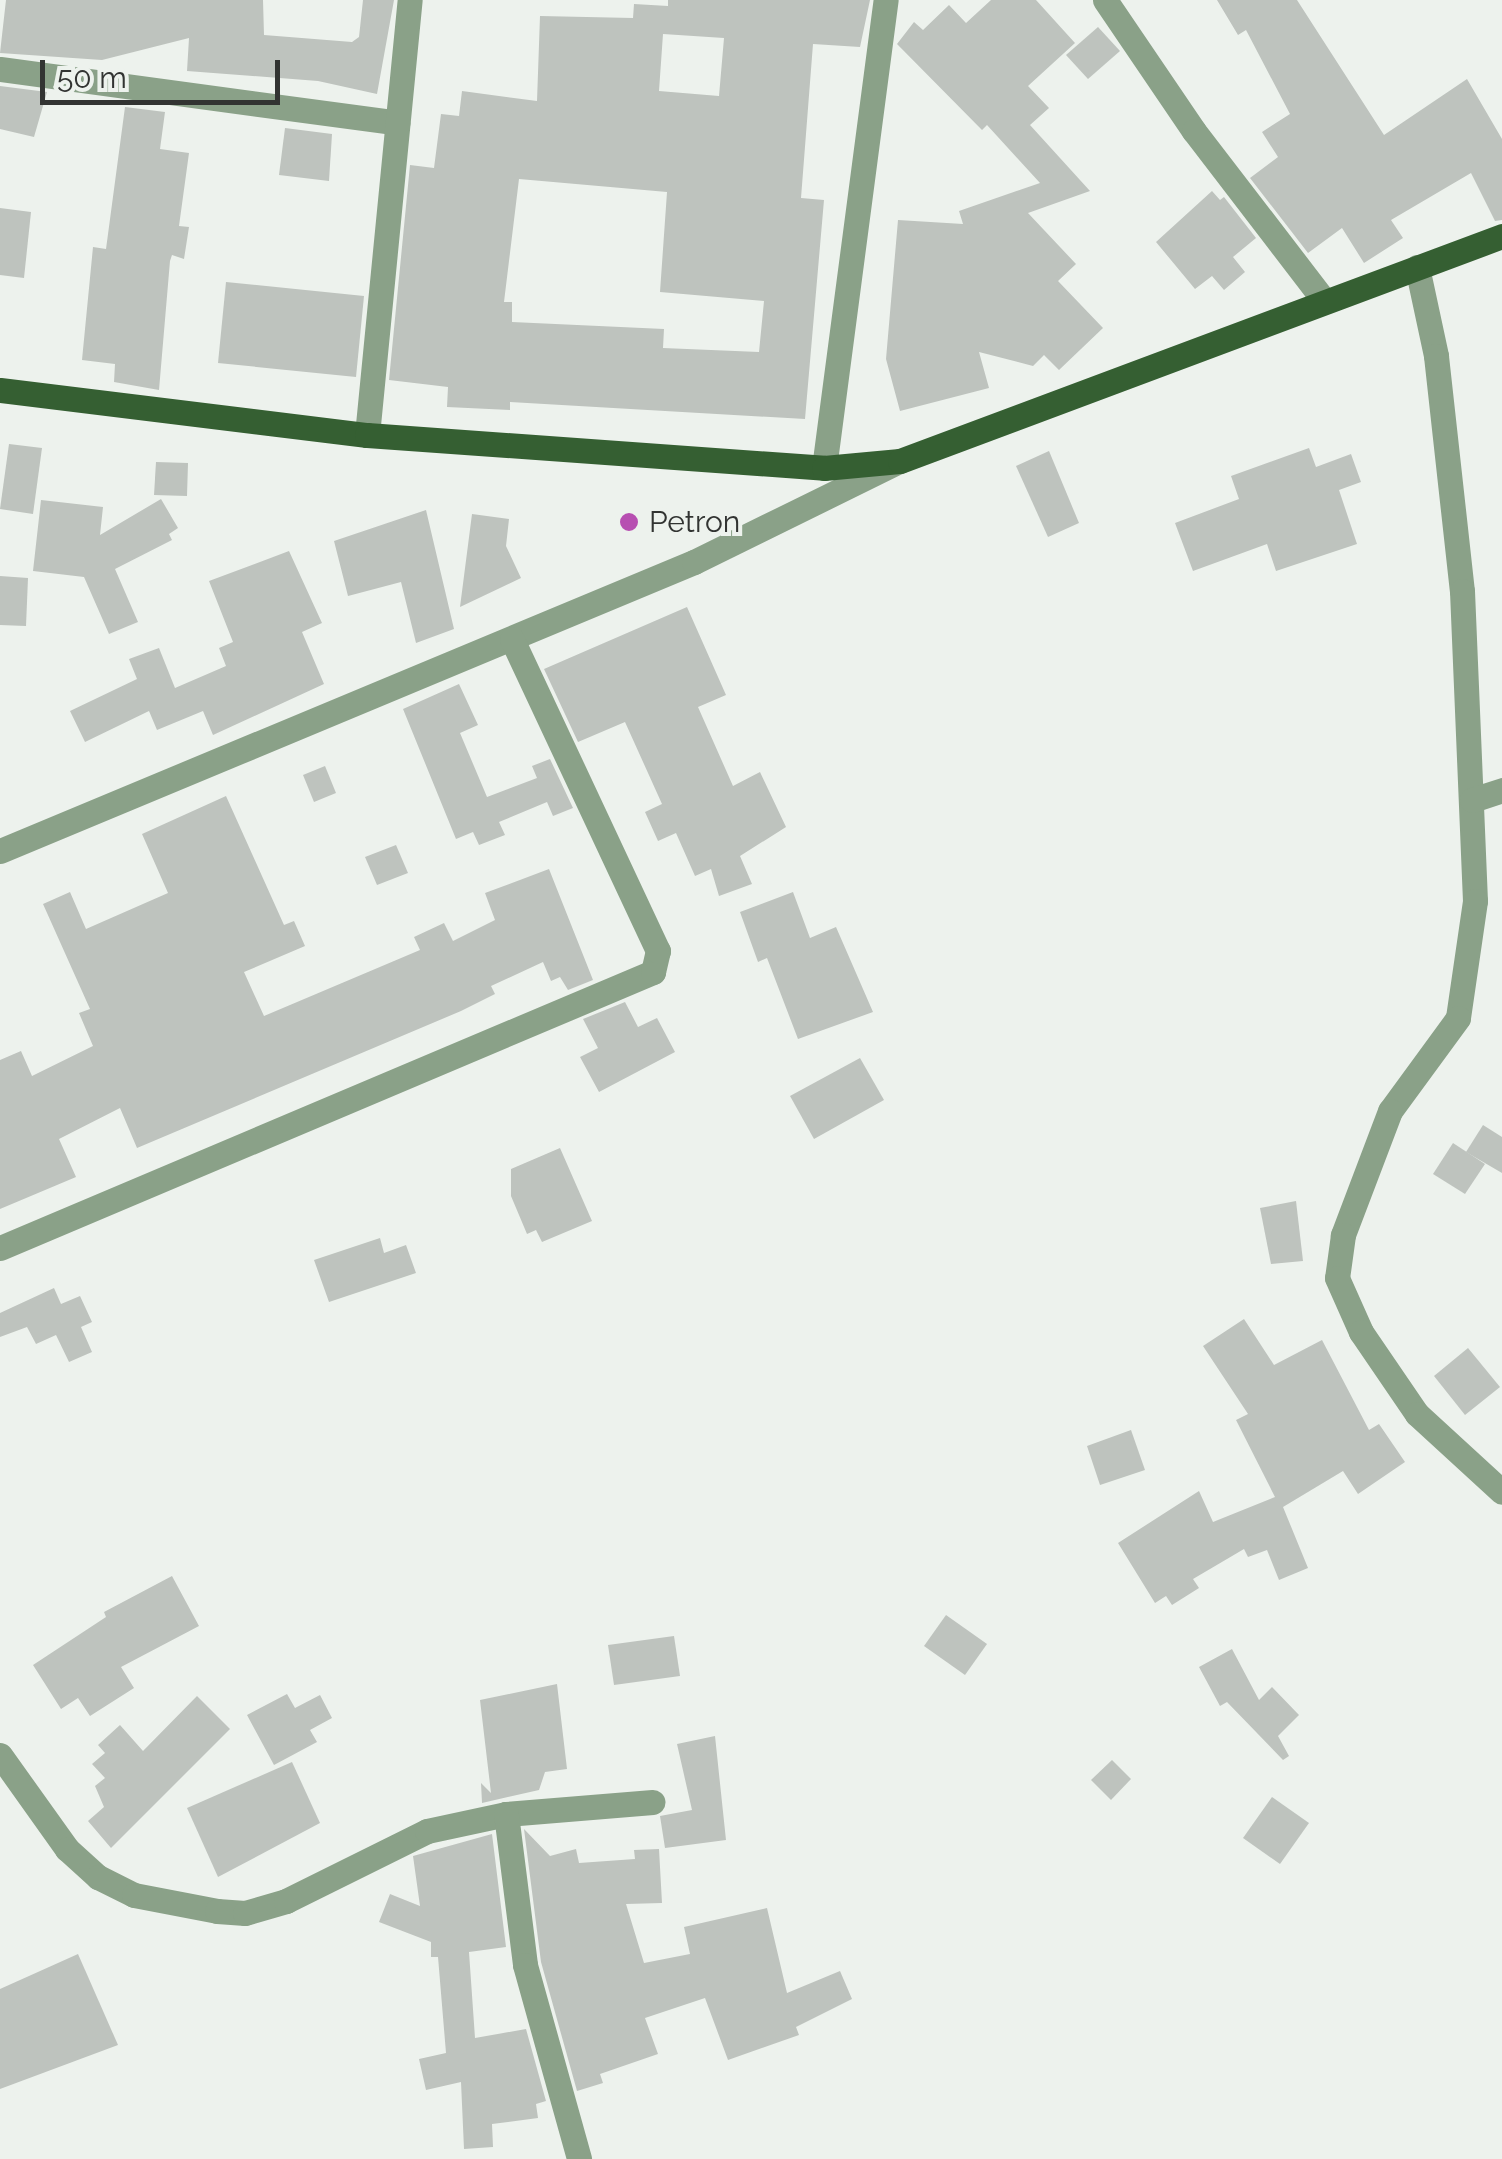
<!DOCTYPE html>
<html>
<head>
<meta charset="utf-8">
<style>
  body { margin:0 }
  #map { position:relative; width:1502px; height:2159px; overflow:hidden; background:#edf2ed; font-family:Raleway,sans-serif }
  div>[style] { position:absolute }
  .building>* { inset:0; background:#bec3be }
  .minor>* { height:25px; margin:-12.5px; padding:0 12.5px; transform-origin:12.5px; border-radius:12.5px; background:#8aa188 }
  .major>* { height:25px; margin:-12.5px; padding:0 12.5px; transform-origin:12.5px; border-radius:12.5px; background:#355f32 }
  .dots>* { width:28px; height:28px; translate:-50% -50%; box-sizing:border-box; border:5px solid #edf2ed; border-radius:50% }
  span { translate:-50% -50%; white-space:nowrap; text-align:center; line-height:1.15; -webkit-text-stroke:8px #edf2ed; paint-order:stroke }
  .poi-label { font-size:30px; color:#323432 }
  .left { translate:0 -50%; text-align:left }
  .scale { position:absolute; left:40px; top:60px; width:240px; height:45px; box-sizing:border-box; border:5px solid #323432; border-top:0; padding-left:12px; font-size:30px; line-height:35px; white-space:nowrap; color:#323432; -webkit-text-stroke:8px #edf2ed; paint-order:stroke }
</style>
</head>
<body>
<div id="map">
  <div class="building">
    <i style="clip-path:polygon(6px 0,263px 0,264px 35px,352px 42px,359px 37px,363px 0,394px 0,377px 94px,318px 81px,187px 71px,189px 38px,102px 60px,0 53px)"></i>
    <i style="clip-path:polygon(evenodd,668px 0,870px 0,860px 47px,813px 44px,801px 198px,824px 200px,805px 419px,510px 402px,510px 410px,447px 407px,448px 387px,389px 380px,410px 165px,434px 168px,441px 114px,459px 116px,462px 91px,537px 101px,540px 16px,633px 18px,634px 4px,668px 6px,668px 0,663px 34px,724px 38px,719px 96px,659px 91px,663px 34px,668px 0,519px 179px,667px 192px,660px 292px,764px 301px,759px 352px,663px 348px,664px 329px,512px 322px,512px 302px,504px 302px,519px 179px)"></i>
    <i style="clip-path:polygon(991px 0,1036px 0,1075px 43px,1028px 86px,1049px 108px,1030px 125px,1090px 191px,1028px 213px,1076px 264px,1058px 281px,1103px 328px,1059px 370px,1044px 355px,1033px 366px,979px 352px,989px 388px,900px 411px,886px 359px,898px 220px,963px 224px,959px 211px,1040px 183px,987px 125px,982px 130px,897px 44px,914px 22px,923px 30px,949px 5px,966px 23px)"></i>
    <i style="clip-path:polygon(1217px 0,1297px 0,1384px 135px,1467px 79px,1502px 139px,1502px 220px,1495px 221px,1471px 173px,1391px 220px,1403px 238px,1364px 263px,1342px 228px,1308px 253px,1250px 178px,1278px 157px,1262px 132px,1290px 114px,1246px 30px,1238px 35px)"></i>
    <i style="clip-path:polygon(1098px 27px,1120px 51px,1088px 79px,1066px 55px)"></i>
    <i style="clip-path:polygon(0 86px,47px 92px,34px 137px,0 129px)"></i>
    <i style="clip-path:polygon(125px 107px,165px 112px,160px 149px,189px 153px,179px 226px,189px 227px,184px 259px,172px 255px,170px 261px,159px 390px,114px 382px,115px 364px,82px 360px,93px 247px,106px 249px)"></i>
    <i style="clip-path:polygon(285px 128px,332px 134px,329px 181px,279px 175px)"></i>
    <i style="clip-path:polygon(1212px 191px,1220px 200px,1224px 197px,1256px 238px,1233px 257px,1245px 272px,1224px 290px,1212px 276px,1195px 289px,1156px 242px)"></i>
    <i style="clip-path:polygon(0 208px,31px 212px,24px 278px,0 275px)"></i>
    <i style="clip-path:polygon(226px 282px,364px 296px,356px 377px,218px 363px)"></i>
    <i style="clip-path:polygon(9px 444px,42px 448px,33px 514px,0 509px)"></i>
    <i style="clip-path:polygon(1309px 448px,1316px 467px,1351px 454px,1361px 482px,1339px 490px,1357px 544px,1276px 571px,1267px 544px,1193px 571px,1175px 523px,1239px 499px,1231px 476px)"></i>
    <i style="clip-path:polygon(1049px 451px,1079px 523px,1048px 537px,1016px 466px)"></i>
    <i style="clip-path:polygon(156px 462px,188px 463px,187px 496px,154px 495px)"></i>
    <i style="clip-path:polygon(161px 499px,178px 528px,169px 534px,172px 540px,115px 569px,138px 622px,109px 634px,84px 577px,33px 571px,41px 500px,103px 507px,100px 535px)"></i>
    <i style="clip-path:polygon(426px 510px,454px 629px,416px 643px,401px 582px,348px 596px,334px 541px)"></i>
    <i style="clip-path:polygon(472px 514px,509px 519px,506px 546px,521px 578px,460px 607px)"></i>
    <i style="clip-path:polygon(289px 551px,322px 623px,302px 632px,324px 684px,213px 735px,203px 711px,157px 730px,149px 711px,85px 742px,70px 711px,137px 679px,129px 659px,159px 648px,175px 688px,226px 666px,219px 648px,233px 642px,209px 581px)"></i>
    <i style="clip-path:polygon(0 576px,28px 578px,26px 626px,0 625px)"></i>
    <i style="clip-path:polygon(687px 607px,726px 695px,698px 707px,733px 786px,760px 772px,786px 827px,740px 856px,752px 884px,719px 896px,711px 869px,695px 876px,676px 833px,658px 841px,645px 812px,662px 804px,625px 722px,578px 742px,544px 669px)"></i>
    <i style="clip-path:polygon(459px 684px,478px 725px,460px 733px,487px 797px,537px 778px,532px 766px,550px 759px,573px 808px,553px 816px,547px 802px,499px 822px,505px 835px,479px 845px,473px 832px,456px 839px,403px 709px)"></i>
    <i style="clip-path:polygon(325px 766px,336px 793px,314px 802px,303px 775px)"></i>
    <i style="clip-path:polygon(226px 796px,284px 925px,294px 921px,305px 946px,244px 972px,264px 1016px,420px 950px,414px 937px,444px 923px,453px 941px,495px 920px,485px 893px,549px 869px,593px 980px,568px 990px,560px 977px,551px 981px,543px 962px,491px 986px,495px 994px,461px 1011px,137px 1148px,120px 1108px,59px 1139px,76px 1177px,0 1209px,0 1060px,21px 1051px,32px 1076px,93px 1046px,79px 1013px,90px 1009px,43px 904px,70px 892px,86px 929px,168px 893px,142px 834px)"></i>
    <i style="clip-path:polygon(396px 845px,408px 873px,377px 885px,365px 857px)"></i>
    <i style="clip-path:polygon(793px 892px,810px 938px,836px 927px,873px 1012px,798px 1039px,767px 958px,758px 962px,740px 912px)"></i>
    <i style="clip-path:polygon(625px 1002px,638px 1027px,657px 1018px,675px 1052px,599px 1092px,580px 1057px,598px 1048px,583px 1019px)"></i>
    <i style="clip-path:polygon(860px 1058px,884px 1100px,814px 1139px,790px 1096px)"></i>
    <i style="clip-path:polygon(1483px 1125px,1502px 1137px,1502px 1173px,1466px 1152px)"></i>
    <i style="clip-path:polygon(1453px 1143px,1485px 1164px,1465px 1194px,1433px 1174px)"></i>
    <i style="clip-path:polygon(560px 1148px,592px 1221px,542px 1242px,536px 1230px,527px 1234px,511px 1196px,511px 1169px)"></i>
    <i style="clip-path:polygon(1296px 1201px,1303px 1261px,1271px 1264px,1260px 1208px)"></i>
    <i style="clip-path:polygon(380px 1238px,384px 1253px,406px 1245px,416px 1273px,329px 1302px,314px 1260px)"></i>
    <i style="clip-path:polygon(54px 1288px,61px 1304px,80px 1296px,92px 1322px,81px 1327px,92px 1352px,69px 1362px,56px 1335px,36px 1344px,27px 1327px,0 1337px,0 1313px)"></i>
    <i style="clip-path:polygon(1244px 1319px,1274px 1365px,1322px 1340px,1369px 1430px,1379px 1424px,1405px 1462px,1358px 1494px,1343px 1471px,1283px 1507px,1308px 1568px,1279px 1580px,1267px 1550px,1248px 1557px,1244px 1549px,1193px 1579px,1199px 1588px,1172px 1605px,1166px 1596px,1155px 1603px,1118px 1543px,1199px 1491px,1213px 1522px,1275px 1497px,1236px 1420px,1248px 1414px,1203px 1346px)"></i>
    <i style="clip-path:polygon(1468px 1348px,1500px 1387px,1465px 1415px,1434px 1376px)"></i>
    <i style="clip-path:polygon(1131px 1430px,1145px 1470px,1100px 1485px,1087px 1446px)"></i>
    <i style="clip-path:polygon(172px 1576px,199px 1626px,121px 1667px,134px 1688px,90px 1716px,78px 1698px,61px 1709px,33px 1665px,106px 1617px,104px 1612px)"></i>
    <i style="clip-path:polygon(946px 1615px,987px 1644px,965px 1675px,924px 1646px)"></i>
    <i style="clip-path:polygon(674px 1636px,680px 1676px,614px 1685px,608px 1645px)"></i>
    <i style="clip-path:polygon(1232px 1649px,1259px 1700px,1272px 1687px,1299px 1715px,1278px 1736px,1289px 1756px,1283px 1760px,1227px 1702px,1220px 1706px,1199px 1667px)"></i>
    <i style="clip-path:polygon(557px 1684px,567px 1769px,545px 1772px,539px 1790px,482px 1803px,481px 1783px,491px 1793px,480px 1700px)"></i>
    <i style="clip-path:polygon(287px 1694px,295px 1708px,320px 1695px,332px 1718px,310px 1730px,317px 1742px,274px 1765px,247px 1715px)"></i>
    <i style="clip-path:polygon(197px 1696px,230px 1729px,111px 1848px,88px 1821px,104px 1807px,95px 1786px,105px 1778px,92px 1764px,105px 1753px,98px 1745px,120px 1725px,143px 1751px)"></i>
    <i style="clip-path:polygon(715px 1736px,726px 1840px,665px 1848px,660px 1816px,692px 1810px,677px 1744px)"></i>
    <i style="clip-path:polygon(1112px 1760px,1131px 1779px,1111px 1800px,1091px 1780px)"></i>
    <i style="clip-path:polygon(292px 1762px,320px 1823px,218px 1877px,187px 1808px)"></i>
    <i style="clip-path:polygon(1272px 1797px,1309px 1823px,1280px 1864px,1243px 1838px)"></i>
    <i style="clip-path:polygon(524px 1829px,550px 1856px,576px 1849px,579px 1863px,635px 1859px,634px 1850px,659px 1849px,662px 1903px,626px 1904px,644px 1963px,690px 1954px,684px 1927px,767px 1908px,787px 1993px,840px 1971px,852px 1999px,796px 2027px,799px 2035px,728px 2060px,705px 1998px,645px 2018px,658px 2054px,600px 2074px,603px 2083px,577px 2091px,541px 1962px)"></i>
    <i style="clip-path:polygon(492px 1834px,506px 1947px,469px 1952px,475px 2038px,526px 2029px,546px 2101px,536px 2104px,538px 2118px,492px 2124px,493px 2147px,464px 2149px,461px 2082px,426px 2090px,419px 2059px,446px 2053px,438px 1957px,431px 1957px,431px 1942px,379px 1922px,390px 1894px,420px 1906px,413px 1856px)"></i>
    <i style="clip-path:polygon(78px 1954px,118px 2045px,0 2089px,0 1989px)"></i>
  </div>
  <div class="minor">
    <i style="left:1105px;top:0;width:158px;rotate:55.8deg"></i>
    <i style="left:1194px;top:131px;width:215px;rotate:52.5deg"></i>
    <i style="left:0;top:69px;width:401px;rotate:7.7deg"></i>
    <i style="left:1417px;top:267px;width:91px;rotate:77.9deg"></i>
    <i style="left:1436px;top:356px;width:236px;rotate:83.7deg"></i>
    <i style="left:1462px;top:591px;width:310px;rotate:87.6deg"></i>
    <i style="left:1475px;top:901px;width:118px;rotate:98.3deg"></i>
    <i style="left:1458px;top:1018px;width:115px;rotate:126.2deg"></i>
    <i style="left:1390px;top:1111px;width:133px;rotate:110.8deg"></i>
    <i style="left:1343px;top:1235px;width:43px;rotate:97.9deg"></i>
    <i style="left:1337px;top:1278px;width:59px;rotate:66deg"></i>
    <i style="left:1361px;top:1332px;width:99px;rotate:55.7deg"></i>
    <i style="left:1417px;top:1414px;width:115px;rotate:42.5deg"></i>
    <i style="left:367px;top:435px;width:437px;rotate:-84.4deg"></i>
    <i style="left:824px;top:468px;width:472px;rotate:-82.5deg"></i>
    <i style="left:1472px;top:800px;width:32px;rotate:-18deg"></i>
    <i style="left:0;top:851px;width:752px;rotate:-22.61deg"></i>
    <i style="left:694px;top:562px;width:224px;rotate:-26.2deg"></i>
    <i style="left:0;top:1248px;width:709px;rotate:-22.91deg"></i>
    <i style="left:653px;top:972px;width:22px;rotate:-77deg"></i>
    <i style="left:658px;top:951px;width:344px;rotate:-115.1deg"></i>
    <i style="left:0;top:1755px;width:115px;rotate:54.5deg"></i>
    <i style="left:67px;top:1849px;width:42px;rotate:42.1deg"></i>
    <i style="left:98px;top:1877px;width:40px;rotate:26.6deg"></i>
    <i style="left:134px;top:1895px;width:85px;rotate:10.9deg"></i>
    <i style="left:217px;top:1911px;width:28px;rotate:4deg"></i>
    <i style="left:245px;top:1913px;width:43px;rotate:-16.3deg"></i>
    <i style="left:286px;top:1901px;width:157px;rotate:-26.4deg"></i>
    <i style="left:427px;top:1831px;width:81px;rotate:-12.1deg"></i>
    <i style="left:506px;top:1814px;width:147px;rotate:-4.7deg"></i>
    <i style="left:506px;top:1814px;width:152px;rotate:82.8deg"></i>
    <i style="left:525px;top:1965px;width:201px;rotate:74.4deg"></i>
  </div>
  <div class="major">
    <i style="left:0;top:390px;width:370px;rotate:7deg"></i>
    <i style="left:367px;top:435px;width:458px;rotate:4.1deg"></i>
    <i style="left:824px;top:468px;width:76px;rotate:-5.3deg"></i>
    <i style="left:900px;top:461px;width:643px;rotate:-20.49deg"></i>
  </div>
  <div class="dots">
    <i style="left:629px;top:522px;background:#b74fb1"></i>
  </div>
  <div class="poi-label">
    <span class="left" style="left:649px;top:522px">Petron</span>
  </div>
  <div class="scale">50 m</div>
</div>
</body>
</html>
